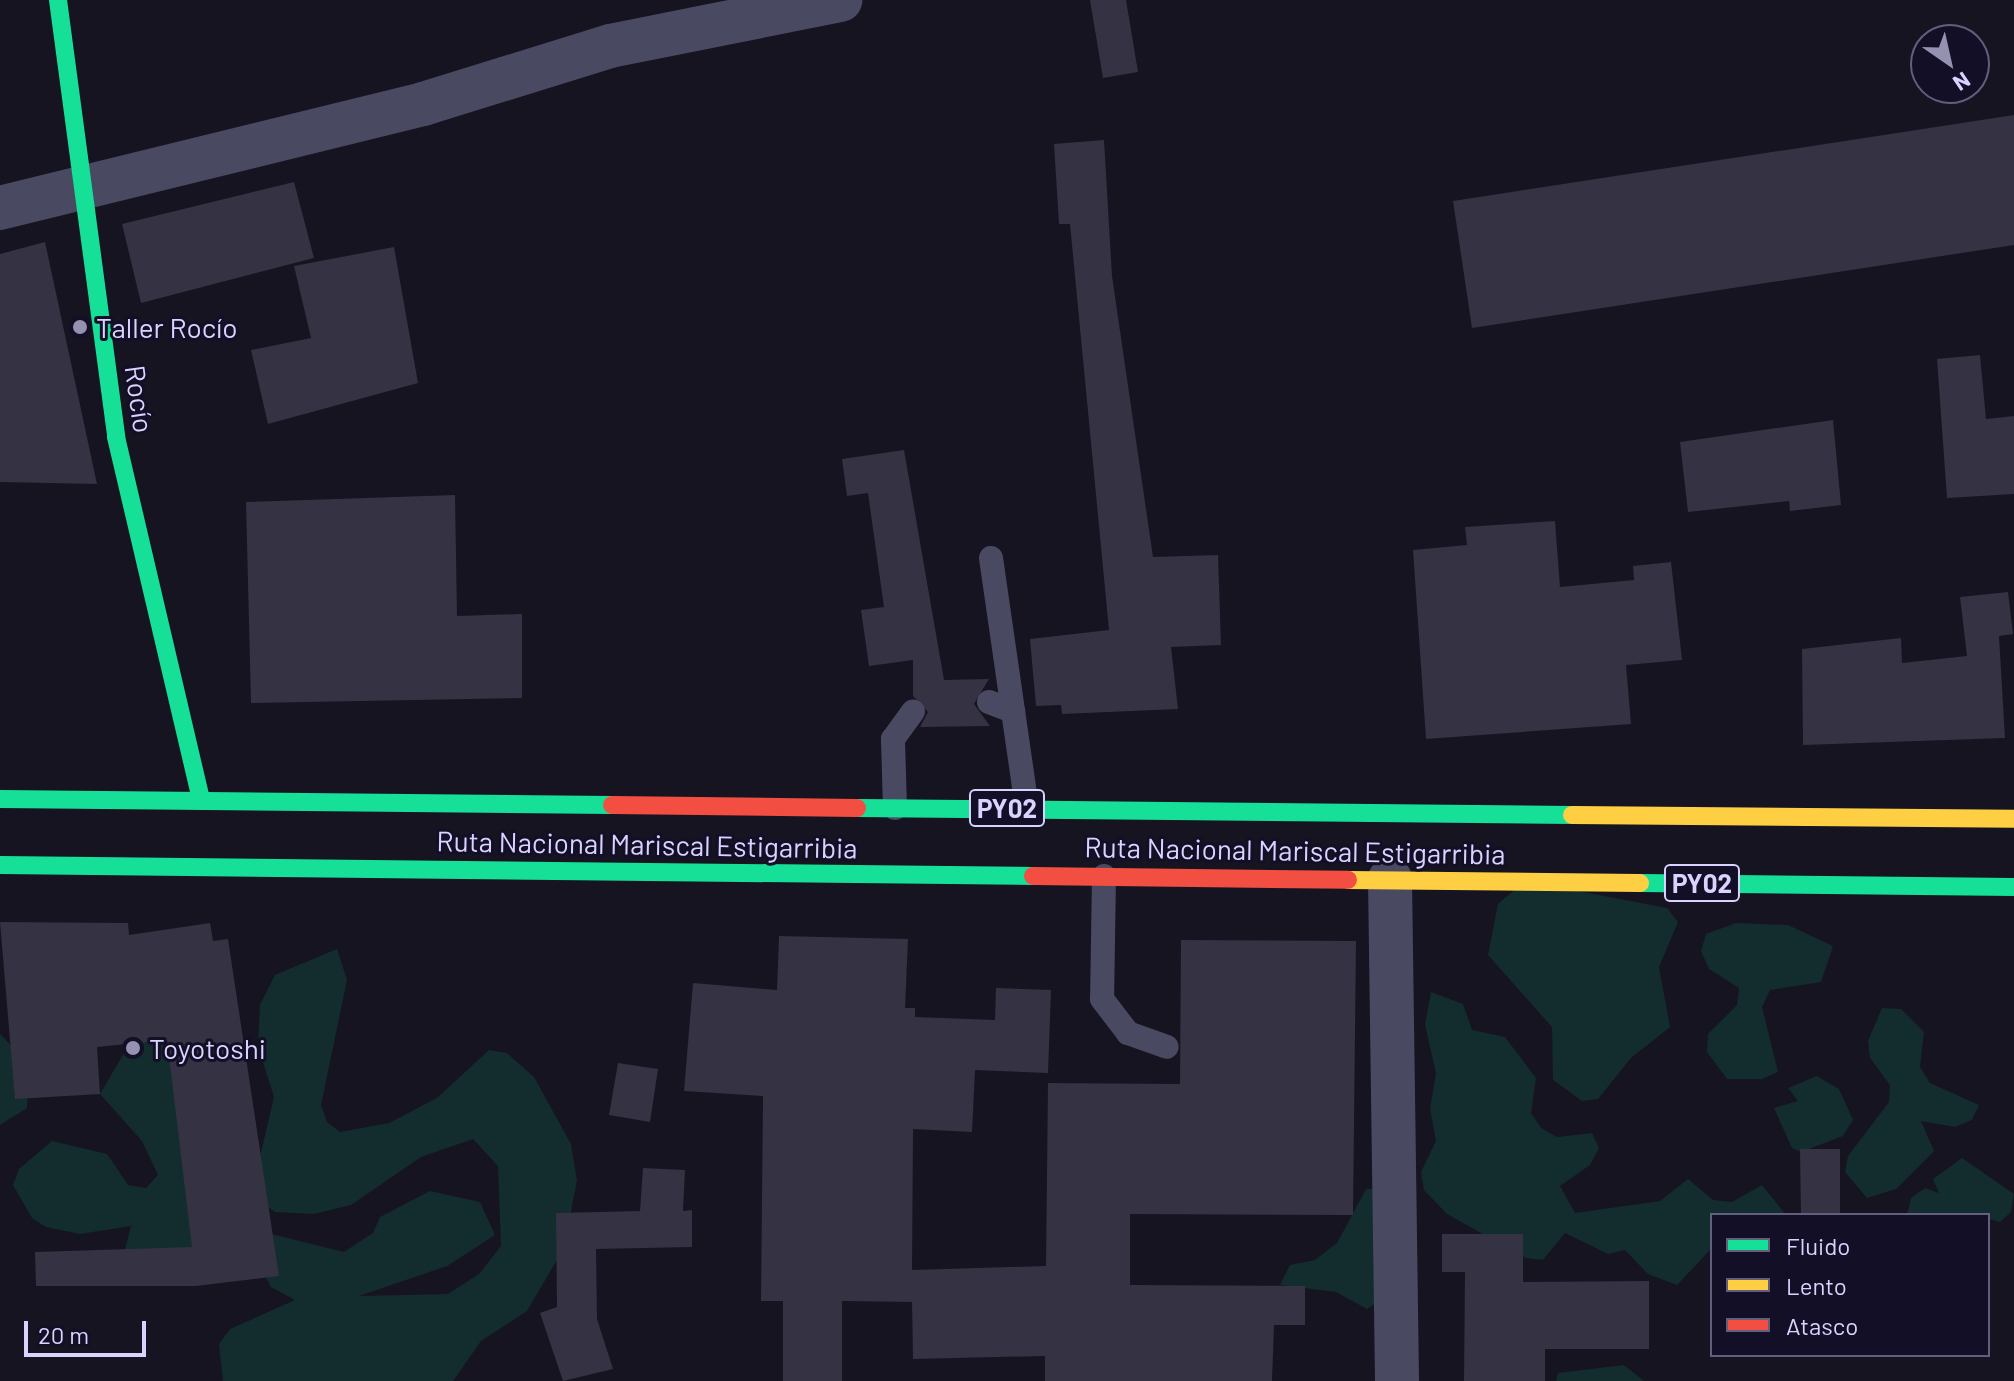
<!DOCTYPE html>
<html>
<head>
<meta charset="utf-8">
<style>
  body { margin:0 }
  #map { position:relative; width:2014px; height:1381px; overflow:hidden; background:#161421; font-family:Barlow,sans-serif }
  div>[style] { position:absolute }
  .green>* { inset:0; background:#132c2d }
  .building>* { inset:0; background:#343243 }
  .lane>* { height:24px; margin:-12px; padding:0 12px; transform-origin:12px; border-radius:12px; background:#4a4962 }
  .street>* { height:44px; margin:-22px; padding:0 22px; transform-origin:22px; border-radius:22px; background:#4a4962 }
  .fast>* { height:18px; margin:-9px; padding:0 9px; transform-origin:9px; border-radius:9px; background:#16e098 }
  .slow>* { height:18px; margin:-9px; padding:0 9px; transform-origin:9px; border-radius:9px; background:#ffcf43 }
  .jam>* { height:18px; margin:-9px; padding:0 9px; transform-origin:9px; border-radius:9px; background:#f24e42 }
  .dots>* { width:22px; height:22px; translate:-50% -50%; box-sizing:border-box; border:4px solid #130f26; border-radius:50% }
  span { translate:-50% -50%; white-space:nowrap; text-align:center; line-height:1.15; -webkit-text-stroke:6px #130f26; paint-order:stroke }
  .shield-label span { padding:2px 6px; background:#130f26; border:2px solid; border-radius:6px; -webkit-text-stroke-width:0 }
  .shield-label { font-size:26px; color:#d9d4ff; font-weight:700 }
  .poi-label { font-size:28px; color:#d9d4ff }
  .left { translate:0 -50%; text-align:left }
  .street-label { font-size:28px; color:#d9d4ff }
  .legend { position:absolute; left:1710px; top:1213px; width:280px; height:144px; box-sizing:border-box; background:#130f26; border:2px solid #625e7d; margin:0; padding:10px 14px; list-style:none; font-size:24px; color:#d9d4ff }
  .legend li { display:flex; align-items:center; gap:16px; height:40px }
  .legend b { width:40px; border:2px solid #625e7d }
  .north { position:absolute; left:1910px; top:24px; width:80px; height:80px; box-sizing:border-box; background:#130f26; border:2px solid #625e7d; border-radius:50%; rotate:146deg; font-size:22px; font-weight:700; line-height:32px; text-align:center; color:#d9d4ff }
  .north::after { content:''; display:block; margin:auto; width:28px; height:36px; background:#9591b1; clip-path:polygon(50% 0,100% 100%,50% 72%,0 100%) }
  .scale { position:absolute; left:24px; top:1321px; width:122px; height:36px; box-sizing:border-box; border:4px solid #d9d4ff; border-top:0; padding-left:10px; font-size:24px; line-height:28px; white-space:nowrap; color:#d9d4ff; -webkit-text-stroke:6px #130f26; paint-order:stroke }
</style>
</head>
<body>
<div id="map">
  <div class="green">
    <i style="clip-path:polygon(1525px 881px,1667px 908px,1678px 922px,1659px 967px,1670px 1027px,1631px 1058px,1598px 1099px,1582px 1101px,1553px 1080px,1552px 1027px,1488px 955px,1498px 904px)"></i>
    <i style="clip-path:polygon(1736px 923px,1788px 925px,1833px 946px,1821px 982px,1770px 990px,1762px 1007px,1778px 1072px,1762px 1079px,1727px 1079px,1707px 1052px,1708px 1034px,1737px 1005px,1739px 988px,1709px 969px,1701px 951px,1706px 934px)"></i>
    <i style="clip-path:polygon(337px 949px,347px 980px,321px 1105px,327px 1122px,340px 1132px,389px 1123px,437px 1098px,489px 1050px,507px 1053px,534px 1077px,571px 1144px,577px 1180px,564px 1248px,527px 1311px,481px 1341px,453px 1381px,223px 1381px,219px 1344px,230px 1329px,295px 1300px,271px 1287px,245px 1240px,259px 1231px,344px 1252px,373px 1233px,380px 1217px,430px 1191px,480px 1202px,495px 1235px,447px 1266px,359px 1296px,448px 1294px,479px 1274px,501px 1246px,498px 1166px,473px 1139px,421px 1157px,351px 1205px,314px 1214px,275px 1212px,258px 1200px,258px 1165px,274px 1097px,258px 1046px,260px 1005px,275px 975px)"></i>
    <i style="clip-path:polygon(1431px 992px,1463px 1004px,1472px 1030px,1505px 1037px,1536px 1078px,1531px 1113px,1541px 1128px,1557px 1137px,1592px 1133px,1599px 1148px,1590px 1165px,1560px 1186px,1575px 1213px,1660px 1201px,1688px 1179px,1713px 1200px,1732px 1202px,1762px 1185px,1786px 1215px,1712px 1215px,1712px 1248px,1677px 1285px,1648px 1274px,1625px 1250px,1608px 1254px,1565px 1233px,1543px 1260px,1526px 1258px,1447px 1214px,1424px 1190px,1421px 1172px,1436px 1141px,1430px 1109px,1436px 1073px,1425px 1025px)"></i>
    <i style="clip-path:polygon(1882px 1008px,1901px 1009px,1924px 1032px,1920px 1067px,1930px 1083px,1979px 1105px,1972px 1120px,1955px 1127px,1921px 1121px,1934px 1151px,1896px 1189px,1867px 1198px,1845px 1172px,1848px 1156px,1889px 1102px,1890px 1085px,1870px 1058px,1868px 1041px)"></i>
    <i style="clip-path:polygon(176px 1023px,198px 1113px,179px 1142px,207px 1187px,196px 1254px,122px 1261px,131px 1226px,80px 1234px,46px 1227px,32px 1218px,13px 1185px,19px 1169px,52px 1141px,107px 1154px,128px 1185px,146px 1188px,158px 1175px,142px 1141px,100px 1094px,141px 1024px)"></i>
    <i style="clip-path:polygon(0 1034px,30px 1065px,27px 1108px,0 1125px)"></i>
    <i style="clip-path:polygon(1817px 1076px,1839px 1089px,1853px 1120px,1843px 1136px,1801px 1152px,1792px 1148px,1774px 1108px,1798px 1101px,1788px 1088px)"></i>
    <i style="clip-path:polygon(1962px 1158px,2014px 1194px,2011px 1212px,2000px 1222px,1967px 1213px,1907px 1215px,1911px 1198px,1925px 1188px,1939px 1193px,1933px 1179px)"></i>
    <i style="clip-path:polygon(1366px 1189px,1383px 1189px,1398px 1288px,1367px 1309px,1336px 1292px,1280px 1285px,1290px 1265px,1315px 1260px,1337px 1243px)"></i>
    <i style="clip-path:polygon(1624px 1365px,1644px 1381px,1556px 1381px,1558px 1373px)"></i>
  </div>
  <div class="building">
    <i style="clip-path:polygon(1090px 0,1126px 0,1138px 72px,1103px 78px)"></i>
    <i style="clip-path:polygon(2014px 115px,2014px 245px,1472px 328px,1453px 201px)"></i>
    <i style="clip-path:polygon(1104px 140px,1112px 276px,1153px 557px,1218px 555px,1221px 645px,1171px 647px,1178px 709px,1062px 714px,1061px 705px,1036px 706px,1030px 639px,1109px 630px,1070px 224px,1059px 224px,1054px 144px)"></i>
    <i style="clip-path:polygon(294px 182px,314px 258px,141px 303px,122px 224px)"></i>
    <i style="clip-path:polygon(45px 242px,97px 484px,0 482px,0 254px)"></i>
    <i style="clip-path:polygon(394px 247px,418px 383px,268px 424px,251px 350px,311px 338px,294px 266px)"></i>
    <i style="clip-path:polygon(1980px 355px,1986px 419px,2014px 416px,2014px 494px,1947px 498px,1937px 359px)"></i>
    <i style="clip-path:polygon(1833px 420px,1841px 505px,1790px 511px,1789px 501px,1688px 512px,1680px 442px)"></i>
    <i style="clip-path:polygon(904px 450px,944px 680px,989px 679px,974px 704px,990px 726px,920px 727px,928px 712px,913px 696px,913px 660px,869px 666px,861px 610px,884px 607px,868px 493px,847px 496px,842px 459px)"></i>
    <i style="clip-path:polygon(455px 495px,457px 616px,522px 614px,522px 698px,251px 703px,246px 502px)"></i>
    <i style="clip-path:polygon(1555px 521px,1560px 587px,1634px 580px,1633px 566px,1671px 562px,1682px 660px,1626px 665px,1631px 724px,1426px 739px,1413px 550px,1467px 545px,1465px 527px)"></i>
    <i style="clip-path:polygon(2008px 592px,2013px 634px,1999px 636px,2005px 738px,1803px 745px,1802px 649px,1901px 638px,1902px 663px,1967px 656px,1960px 597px)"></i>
    <i style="clip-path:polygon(0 922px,128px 923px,129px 935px,210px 923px,213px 941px,228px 939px,279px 1276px,196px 1286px,36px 1286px,35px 1252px,192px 1247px,167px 1040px,97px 1047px,100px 1094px,15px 1099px)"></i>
    <i style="clip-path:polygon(779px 936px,908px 939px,905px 1008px,915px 1008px,915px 1017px,995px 1020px,996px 988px,1051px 990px,1048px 1073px,975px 1070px,972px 1132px,913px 1129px,912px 1270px,1046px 1266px,1048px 1083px,1180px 1084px,1181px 940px,1356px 941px,1353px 1215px,1130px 1214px,1130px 1285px,1305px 1286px,1305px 1325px,1274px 1325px,1272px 1381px,1045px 1381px,1045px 1356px,913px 1359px,912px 1302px,842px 1301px,842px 1381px,783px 1381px,783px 1301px,761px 1301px,763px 1096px,684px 1091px,693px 983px,777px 990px)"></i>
    <i style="clip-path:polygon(618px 1063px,658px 1069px,650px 1122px,609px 1115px)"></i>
    <i style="clip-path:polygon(1800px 1149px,1840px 1149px,1840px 1215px,1801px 1215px)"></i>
    <i style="clip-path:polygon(643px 1168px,685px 1170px,683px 1211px,692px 1210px,692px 1247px,596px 1249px,597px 1319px,613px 1369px,563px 1381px,540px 1313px,557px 1307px,556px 1213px,640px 1211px)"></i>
    <i style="clip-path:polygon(1442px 1234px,1523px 1234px,1523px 1282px,1649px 1281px,1649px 1349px,1545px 1349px,1545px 1381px,1464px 1381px,1465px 1272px,1442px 1272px)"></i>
  </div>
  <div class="lane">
    <i style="left:991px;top:558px;width:253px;rotate:81.8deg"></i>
    <i style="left:989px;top:702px;width:26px;rotate:21deg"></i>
    <i style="left:895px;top:808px;width:69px;rotate:-91.7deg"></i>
    <i style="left:893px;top:739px;width:34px;rotate:-54deg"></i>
    <i style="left:1104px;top:876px;width:123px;rotate:90.9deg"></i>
    <i style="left:1102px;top:999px;width:43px;rotate:52.6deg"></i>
    <i style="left:1128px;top:1033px;width:41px;rotate:19.7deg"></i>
  </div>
  <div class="street">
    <i style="left:0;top:208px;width:436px;rotate:-13.8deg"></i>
    <i style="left:423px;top:104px;width:196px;rotate:-17.2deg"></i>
    <i style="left:610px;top:46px;width:235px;rotate:-11.3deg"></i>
    <i style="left:1390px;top:879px;width:502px;rotate:89.2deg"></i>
  </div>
  <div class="fast">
    <i style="left:58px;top:0;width:441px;rotate:82.4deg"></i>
    <i style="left:116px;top:437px;width:373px;rotate:76.8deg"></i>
    <i style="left:0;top:799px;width:612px;rotate:0.56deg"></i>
    <i style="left:857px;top:808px;width:715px;rotate:0.56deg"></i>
    <i style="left:0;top:865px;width:1033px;rotate:0.61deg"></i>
    <i style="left:1640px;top:883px;width:374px;rotate:0.6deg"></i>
  </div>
  <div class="slow">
    <i style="left:1572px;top:815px;width:442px;rotate:0.5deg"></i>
    <i style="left:1348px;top:880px;width:292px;rotate:0.6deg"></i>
  </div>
  <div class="jam">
    <i style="left:612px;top:805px;width:245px;rotate:0.7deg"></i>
    <i style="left:1033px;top:876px;width:315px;rotate:0.7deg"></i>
  </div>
  <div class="dots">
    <i style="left:80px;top:327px;background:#9591b1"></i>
    <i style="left:133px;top:1048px;background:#9591b1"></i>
  </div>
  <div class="shield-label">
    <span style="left:1007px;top:808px">PY02</span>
    <span style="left:1702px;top:883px">PY02</span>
  </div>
  <div class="poi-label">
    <span class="left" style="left:96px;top:327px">Taller Rocío</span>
    <span class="left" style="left:149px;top:1048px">Toyotoshi</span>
  </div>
  <div class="street-label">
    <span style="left:140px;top:399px;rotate:82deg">Rocío</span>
    <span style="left:647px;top:844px;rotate:1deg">Ruta Nacional Mariscal Estigarribia</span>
    <span style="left:1295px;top:850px;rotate:1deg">Ruta Nacional Mariscal Estigarribia</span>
  </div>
  <ul class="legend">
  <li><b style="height:10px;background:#16e098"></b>Fluido</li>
  <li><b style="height:10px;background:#ffcf43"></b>Lento</li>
  <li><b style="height:10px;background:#f24e42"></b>Atasco</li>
  </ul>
  <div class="north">N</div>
  <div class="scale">20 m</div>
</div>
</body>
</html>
